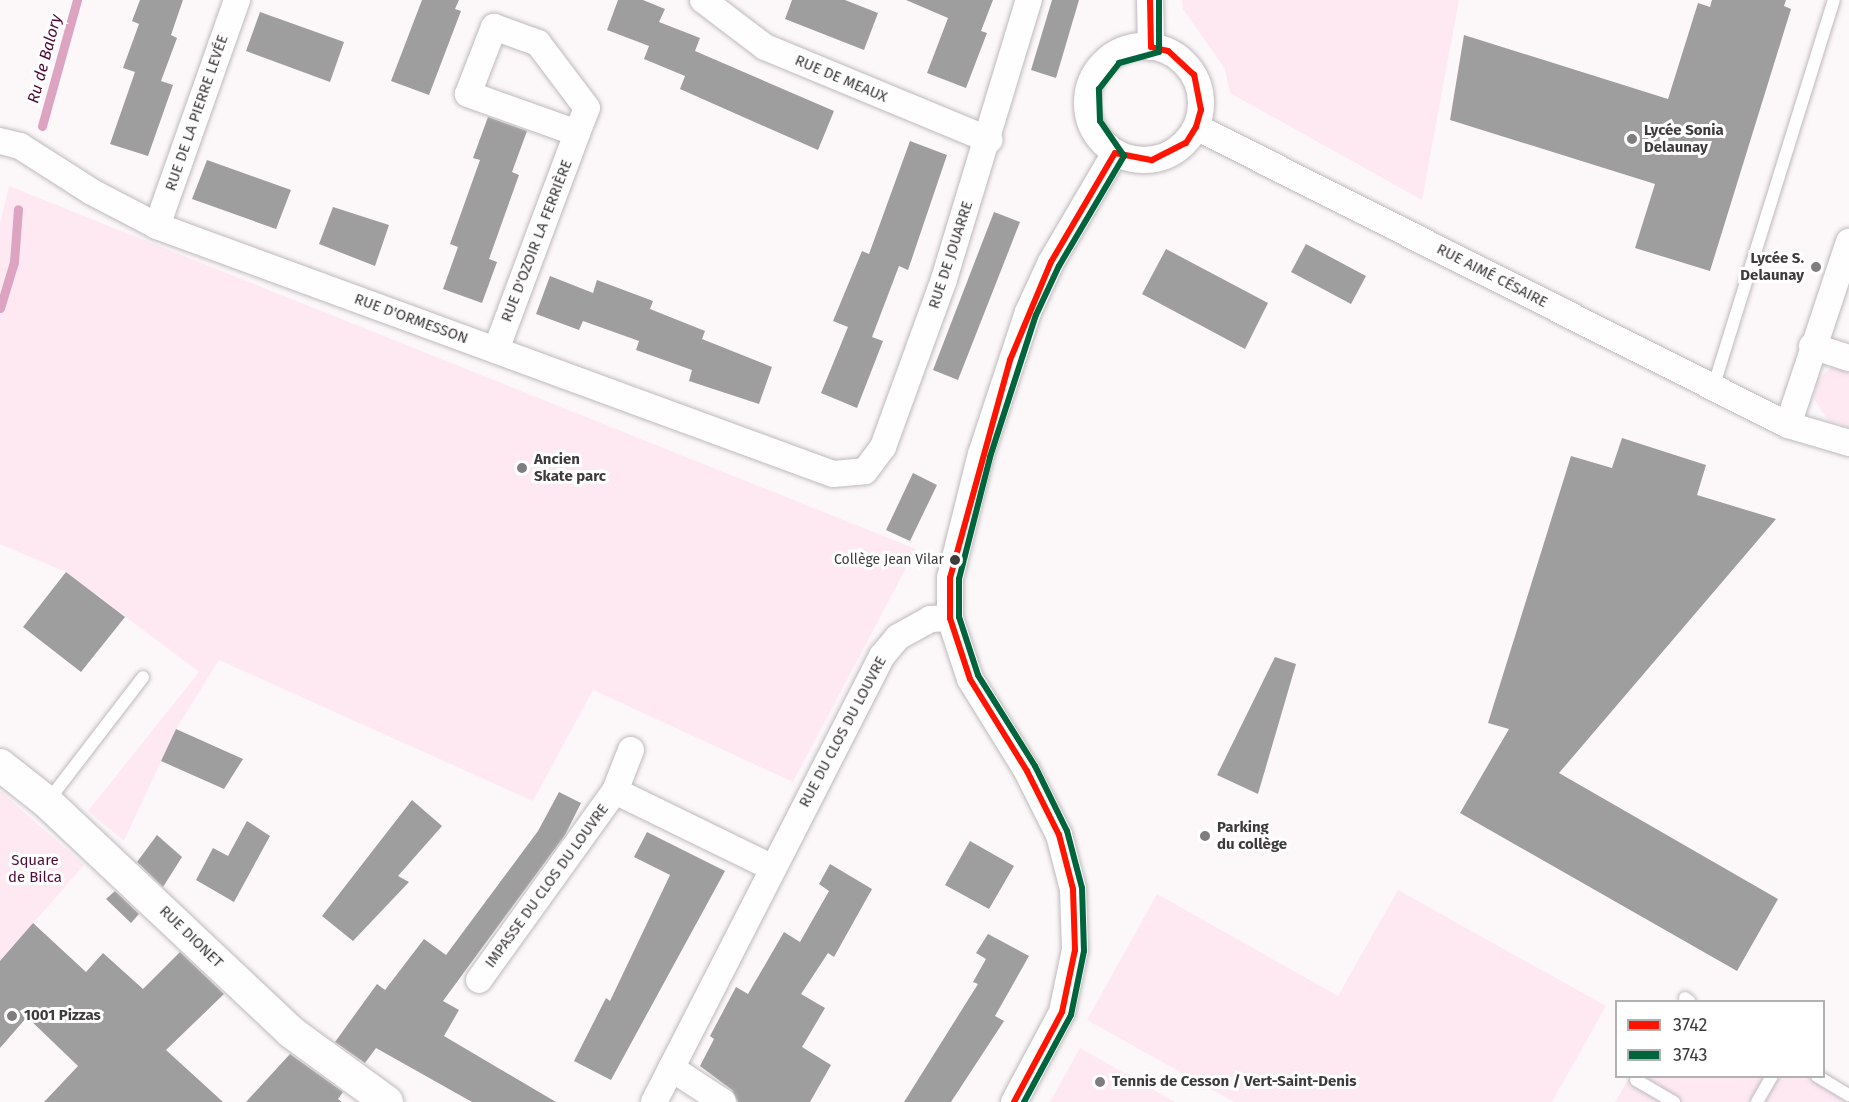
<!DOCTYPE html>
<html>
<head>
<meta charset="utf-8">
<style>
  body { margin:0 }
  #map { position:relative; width:1849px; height:1102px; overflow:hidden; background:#fcf7f9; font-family:"Fira Sans",sans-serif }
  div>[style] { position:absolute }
  .green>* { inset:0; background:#fee9f3 }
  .stream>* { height:9px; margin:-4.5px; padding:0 4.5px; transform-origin:4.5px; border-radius:4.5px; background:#dda4c2 }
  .building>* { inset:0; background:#9f9e9f }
  .roads { filter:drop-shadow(0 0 2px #bebabc) drop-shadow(0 0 2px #bebabc) }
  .service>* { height:12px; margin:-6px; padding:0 6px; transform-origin:6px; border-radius:6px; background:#fffefe }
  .minor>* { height:26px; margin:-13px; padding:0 13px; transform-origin:13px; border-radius:13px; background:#fffefe }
  .minor>.ring { margin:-13px; padding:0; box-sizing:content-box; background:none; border:26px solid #fffefe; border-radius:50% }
  .tertiary>* { height:32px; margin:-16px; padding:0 16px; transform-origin:16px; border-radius:16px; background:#fffefe }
  .bus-1>* { height:6px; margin:-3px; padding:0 3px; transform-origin:3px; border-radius:3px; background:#ff1400 }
  .bus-2>* { height:6px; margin:-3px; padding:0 3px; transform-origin:3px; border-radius:3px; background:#00643c }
  .dots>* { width:16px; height:16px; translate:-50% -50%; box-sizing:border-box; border:3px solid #fff; border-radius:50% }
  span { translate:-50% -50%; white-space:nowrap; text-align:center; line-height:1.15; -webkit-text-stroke:6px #fff; paint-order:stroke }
  .bus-label { font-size:14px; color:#3e3b3c }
  .right { translate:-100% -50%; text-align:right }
  .street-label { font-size:15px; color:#3e3b3c }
  .poi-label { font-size:15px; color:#3e3b3c; font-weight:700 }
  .left { translate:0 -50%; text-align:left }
  .park-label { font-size:15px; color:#520a38 }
  .water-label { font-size:16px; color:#4d0534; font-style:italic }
  .legend { position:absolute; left:1615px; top:1000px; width:210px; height:78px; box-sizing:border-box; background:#fff; border:2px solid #b2b1b1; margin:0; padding:8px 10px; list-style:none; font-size:18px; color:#3e3b3c }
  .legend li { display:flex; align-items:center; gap:12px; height:30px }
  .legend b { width:30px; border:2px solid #b2b1b1 }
</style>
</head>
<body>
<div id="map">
  <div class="green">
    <i style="clip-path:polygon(1182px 0,1459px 0,1422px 200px,1230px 93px,1225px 69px,1183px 9px)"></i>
    <i style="clip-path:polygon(9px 186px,916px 549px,793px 782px,593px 690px,533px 801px,219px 660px,176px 729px,124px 841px,88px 811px,199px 672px,66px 572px,0 544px,0 223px)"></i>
    <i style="clip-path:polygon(1836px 363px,1849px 363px,1849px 427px,1828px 420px,1814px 399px,1817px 380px)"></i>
    <i style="clip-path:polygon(0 791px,84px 865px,0 961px)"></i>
    <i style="clip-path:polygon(1398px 890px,1606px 1006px,1552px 1102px,1234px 1102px,1087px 1020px,1157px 894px,1338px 996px)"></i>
    <i style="clip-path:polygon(1080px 1048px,1175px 1102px,1050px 1102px)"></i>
    <i style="clip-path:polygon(1824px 1072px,1849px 1087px,1849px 1102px,1615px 1102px,1630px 1077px,1824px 1076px)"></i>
  </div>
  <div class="stream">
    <i style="left:42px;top:126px;width:131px;rotate:-74.5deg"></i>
    <i style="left:0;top:308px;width:48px;rotate:-73.1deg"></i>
    <i style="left:14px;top:262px;width:53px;rotate:-85.7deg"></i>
  </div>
  <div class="building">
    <i style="clip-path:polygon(140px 0,183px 0,171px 35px,177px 38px,161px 81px,173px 85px,148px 156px,110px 144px,135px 72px,123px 68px,139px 24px,132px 21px)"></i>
    <i style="clip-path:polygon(422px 0,459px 0,455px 9px,461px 11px,429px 95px,391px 81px)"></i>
    <i style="clip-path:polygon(618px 0,643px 0,665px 9px,659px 22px,700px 38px,695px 51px,834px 111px,818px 150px,680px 89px,685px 76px,644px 59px,649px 46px,607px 30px)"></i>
    <i style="clip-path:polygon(792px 0,845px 0,878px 13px,864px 50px,785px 19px)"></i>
    <i style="clip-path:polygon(906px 0,993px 0,981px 31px,987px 33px,966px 88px,927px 73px,948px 18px)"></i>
    <i style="clip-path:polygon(1052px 0,1079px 0,1056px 78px,1031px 70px)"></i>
    <i style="clip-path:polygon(1712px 0,1786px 0,1784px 6px,1791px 9px,1710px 271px,1635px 248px,1655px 184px,1450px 120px,1464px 35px,1668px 99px,1698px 3px,1710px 7px)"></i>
    <i style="clip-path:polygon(260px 12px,344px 42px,330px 82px,246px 51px)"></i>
    <i style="clip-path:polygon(488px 117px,527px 131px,512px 172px,519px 175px,489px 259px,497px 262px,482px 303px,443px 289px,458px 247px,450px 244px,480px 160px,473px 158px)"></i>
    <i style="clip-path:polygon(910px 141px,947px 155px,908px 270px,899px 266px,872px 337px,883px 341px,857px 408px,821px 393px,848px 327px,833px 321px,862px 251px,869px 254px)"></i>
    <i style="clip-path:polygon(207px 160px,291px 190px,276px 229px,192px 199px)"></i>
    <i style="clip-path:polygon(333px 207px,389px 225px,375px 266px,319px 244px)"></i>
    <i style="clip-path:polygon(994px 212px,1020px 222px,958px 380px,933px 370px)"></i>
    <i style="clip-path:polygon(1306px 244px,1366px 276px,1351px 304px,1291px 272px)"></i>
    <i style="clip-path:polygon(1166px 249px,1268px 303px,1245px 349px,1142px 294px)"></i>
    <i style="clip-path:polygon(550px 276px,593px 293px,597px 280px,653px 301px,650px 309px,705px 331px,702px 339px,772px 367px,759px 404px,689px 381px,692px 370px,636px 350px,639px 341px,583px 321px,579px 330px,536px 314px)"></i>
    <i style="clip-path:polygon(1622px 438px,1706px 465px,1697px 495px,1776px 519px,1559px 773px,1778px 899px,1737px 971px,1460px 813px,1509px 729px,1488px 723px,1571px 456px,1612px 468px)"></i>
    <i style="clip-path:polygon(913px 473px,937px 485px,910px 541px,886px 530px)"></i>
    <i style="clip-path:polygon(66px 572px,125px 617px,81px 672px,23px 627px)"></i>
    <i style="clip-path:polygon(1275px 657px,1296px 664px,1258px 794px,1217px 775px)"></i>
    <i style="clip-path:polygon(176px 729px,243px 759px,224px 789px,161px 761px)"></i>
    <i style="clip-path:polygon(559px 792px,581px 803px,565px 835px,443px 1001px,459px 1010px,444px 1036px,556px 1102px,472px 1102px,376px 1048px,365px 1063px,335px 1042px,377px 984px,385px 990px,424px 939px,446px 955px,538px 831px)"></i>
    <i style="clip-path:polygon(412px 800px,442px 826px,398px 876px,409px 882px,353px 941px,322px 916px)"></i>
    <i style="clip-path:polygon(247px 821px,270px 836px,234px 902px,196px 880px,213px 848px,228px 856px)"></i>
    <i style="clip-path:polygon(647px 832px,725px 871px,611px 1080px,574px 1061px,606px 998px,610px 1001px,670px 875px,634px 857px)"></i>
    <i style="clip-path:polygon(157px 835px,182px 857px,163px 887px,137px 862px)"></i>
    <i style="clip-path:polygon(970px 841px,1014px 866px,989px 909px,945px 885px)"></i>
    <i style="clip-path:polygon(830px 864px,872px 889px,834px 957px,828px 953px,801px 994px,825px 1008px,802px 1047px,831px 1065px,810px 1102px,738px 1102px,732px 1090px,700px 1066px,714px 1039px,710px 1036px,736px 987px,748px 994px,784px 932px,800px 942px,829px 891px,819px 884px)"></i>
    <i style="clip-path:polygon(115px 891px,139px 914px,131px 923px,106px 899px)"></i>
    <i style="clip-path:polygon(33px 923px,86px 972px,103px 953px,143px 989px,180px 952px,224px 994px,166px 1050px,223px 1102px,44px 1102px,78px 1066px,27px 1017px,0 1048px,0 961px)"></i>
    <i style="clip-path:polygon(988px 934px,1029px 956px,995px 1016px,1004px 1021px,951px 1102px,904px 1102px,978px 984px,973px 982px,986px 959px,976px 953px)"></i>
    <i style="clip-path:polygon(290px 1054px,343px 1092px,338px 1099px,342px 1102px,246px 1102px)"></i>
  </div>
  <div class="roads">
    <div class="service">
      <i style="left:1713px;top:388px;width:406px;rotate:-72.7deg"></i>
      <i style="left:48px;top:801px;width:156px;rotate:-52.5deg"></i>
      <i style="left:1685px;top:998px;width:6px;rotate:39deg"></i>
      <i style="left:1817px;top:1076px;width:37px;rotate:31deg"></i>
      <i style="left:1636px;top:1080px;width:44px;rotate:30.1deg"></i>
      <i style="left:1757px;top:1102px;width:30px;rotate:-60deg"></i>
    </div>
    <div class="minor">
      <i style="left:703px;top:0;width:78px;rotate:37.2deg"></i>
      <i style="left:765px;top:47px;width:243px;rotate:22.5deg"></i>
      <i style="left:1150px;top:0;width:47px;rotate:88.8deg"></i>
      <i class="ring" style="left:1087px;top:46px;width:88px;height:88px"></i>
      <i style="left:1196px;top:127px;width:663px;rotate:26.72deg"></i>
      <i style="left:1788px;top:425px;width:64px;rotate:16.4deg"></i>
      <i style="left:0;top:141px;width:21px;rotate:14deg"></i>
      <i style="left:20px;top:146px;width:85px;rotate:32.6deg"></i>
      <i style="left:92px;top:192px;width:73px;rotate:27.6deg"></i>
      <i style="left:157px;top:226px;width:720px;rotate:20.15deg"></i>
      <i style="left:833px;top:474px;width:32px;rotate:-5deg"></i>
      <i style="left:865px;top:471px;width:30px;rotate:-53deg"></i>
      <i style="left:883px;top:447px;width:179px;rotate:-70deg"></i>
      <i style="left:944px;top:279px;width:292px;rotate:-73.1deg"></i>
      <i style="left:157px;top:226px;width:240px;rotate:-70.5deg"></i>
      <i style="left:1812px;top:346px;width:39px;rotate:18deg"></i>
      <i style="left:496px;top:350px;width:232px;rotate:-69.5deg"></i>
      <i style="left:577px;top:133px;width:116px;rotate:-160.3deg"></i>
      <i style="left:468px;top:94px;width:72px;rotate:-68.8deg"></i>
      <i style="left:494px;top:27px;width:47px;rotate:20deg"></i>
      <i style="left:538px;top:43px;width:81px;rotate:53deg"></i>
      <i style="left:587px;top:108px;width:27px;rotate:112deg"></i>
      <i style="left:1788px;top:425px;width:193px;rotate:-71.6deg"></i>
      <i style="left:615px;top:791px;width:44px;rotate:-68.7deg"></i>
      <i style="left:479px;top:980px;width:233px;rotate:-54.3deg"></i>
      <i style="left:615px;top:791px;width:174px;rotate:26deg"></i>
      <i style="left:671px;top:1068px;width:62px;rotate:33.2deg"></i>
      <i style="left:654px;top:1102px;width:501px;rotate:-62.92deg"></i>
      <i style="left:882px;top:656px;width:25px;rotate:-50deg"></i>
      <i style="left:898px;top:637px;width:37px;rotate:-29deg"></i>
      <i style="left:930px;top:619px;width:20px;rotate:-3deg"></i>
      <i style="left:1014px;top:1102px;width:102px;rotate:-61.9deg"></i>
      <i style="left:1062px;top:1012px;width:63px;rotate:-78.2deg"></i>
      <i style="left:1075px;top:950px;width:61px;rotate:-91.9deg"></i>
      <i style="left:1073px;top:889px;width:56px;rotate:-104.5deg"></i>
      <i style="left:1059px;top:835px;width:72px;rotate:-116.6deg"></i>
      <i style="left:1027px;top:771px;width:108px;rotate:-121.8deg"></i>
      <i style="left:970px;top:679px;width:64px;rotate:-108.2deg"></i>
      <i style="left:950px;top:618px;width:40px;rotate:-90deg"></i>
      <i style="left:950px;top:578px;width:128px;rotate:-76deg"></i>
      <i style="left:981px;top:454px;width:150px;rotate:-71.7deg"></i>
      <i style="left:1028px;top:312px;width:55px;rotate:-65.3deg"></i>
      <i style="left:1051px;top:262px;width:126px;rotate:-59.6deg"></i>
    </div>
    <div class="tertiary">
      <i style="left:0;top:765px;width:60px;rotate:38.2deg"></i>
      <i style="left:47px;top:802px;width:335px;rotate:43.3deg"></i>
      <i style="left:291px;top:1032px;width:119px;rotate:36.1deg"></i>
    </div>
  </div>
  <div class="bus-1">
    <i style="left:1014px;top:1102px;width:102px;rotate:-61.9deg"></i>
    <i style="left:1062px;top:1012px;width:63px;rotate:-78.2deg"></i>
    <i style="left:1075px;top:950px;width:61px;rotate:-91.9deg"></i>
    <i style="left:1073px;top:889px;width:56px;rotate:-104.5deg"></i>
    <i style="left:1059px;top:835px;width:72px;rotate:-116.6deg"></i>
    <i style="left:1027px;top:771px;width:108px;rotate:-121.8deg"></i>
    <i style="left:970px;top:679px;width:64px;rotate:-108.2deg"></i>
    <i style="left:950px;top:618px;width:40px;rotate:-90deg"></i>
    <i style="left:950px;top:578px;width:226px;rotate:-74.6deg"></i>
    <i style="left:1010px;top:360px;width:106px;rotate:-67.3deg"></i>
    <i style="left:1051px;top:262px;width:126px;rotate:-59.6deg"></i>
    <i style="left:1115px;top:153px;width:38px;rotate:11deg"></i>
    <i style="left:1152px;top:160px;width:38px;rotate:-27deg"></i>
    <i style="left:1186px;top:143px;width:19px;rotate:-58deg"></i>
    <i style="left:1196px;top:127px;width:18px;rotate:-74deg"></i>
    <i style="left:1201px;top:110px;width:36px;rotate:-101deg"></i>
    <i style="left:1194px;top:75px;width:35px;rotate:-137deg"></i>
    <i style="left:1168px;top:51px;width:17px;rotate:-167deg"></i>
    <i style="left:1151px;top:47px;width:47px;rotate:-91.2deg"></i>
  </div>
  <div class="bus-2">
    <i style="left:1024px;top:1102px;width:99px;rotate:-61.6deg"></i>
    <i style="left:1071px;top:1015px;width:65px;rotate:-78.5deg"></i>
    <i style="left:1084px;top:951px;width:63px;rotate:-91.8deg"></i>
    <i style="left:1082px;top:888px;width:59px;rotate:-104.7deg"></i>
    <i style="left:1067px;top:831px;width:72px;rotate:-116.2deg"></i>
    <i style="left:1035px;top:766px;width:107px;rotate:-122.1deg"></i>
    <i style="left:978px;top:675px;width:61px;rotate:-108.1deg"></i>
    <i style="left:959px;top:617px;width:38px;rotate:-90deg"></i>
    <i style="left:959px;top:579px;width:126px;rotate:-75.7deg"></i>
    <i style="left:990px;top:457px;width:149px;rotate:-72.1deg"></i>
    <i style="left:1036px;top:315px;width:54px;rotate:-64.9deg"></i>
    <i style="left:1059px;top:266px;width:128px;rotate:-59.4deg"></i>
    <i style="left:1124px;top:156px;width:42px;rotate:-124.4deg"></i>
    <i style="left:1100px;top:121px;width:32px;rotate:-92deg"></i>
    <i style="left:1099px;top:89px;width:33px;rotate:-52deg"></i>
    <i style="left:1119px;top:63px;width:41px;rotate:-15.4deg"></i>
    <i style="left:1159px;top:52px;width:52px;rotate:-90deg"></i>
  </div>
  <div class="dots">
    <i style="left:1632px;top:139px;background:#807d7e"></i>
    <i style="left:1816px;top:267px;background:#807d7e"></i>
    <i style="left:522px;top:468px;background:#807d7e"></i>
    <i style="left:955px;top:560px;background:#3e3b3c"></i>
    <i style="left:1205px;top:836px;background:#807d7e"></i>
    <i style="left:12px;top:1016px;background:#807d7e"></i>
    <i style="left:1100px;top:1082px;background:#807d7e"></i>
  </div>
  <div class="bus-label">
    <span class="right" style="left:944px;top:560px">Collège Jean Vilar</span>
  </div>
  <div class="street-label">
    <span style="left:841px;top:79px;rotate:23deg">RUE DE MEAUX</span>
    <span style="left:197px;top:113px;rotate:-71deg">RUE DE LA PIERRE LEVÉE</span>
    <span style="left:537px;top:241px;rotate:-69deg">RUE D'OZOIR LA FERRIÈRE</span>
    <span style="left:951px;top:255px;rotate:-72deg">RUE DE JOUARRE</span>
    <span style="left:1492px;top:276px;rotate:27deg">RUE AIMÉ CÉSAIRE</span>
    <span style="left:411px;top:319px;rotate:20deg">RUE D'ORMESSON</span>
    <span style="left:843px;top:732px;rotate:-62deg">RUE DU CLOS DU LOUVRE</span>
    <span style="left:547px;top:886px;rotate:-54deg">IMPASSE DU CLOS DU LOUVRE</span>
    <span style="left:191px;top:937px;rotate:44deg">RUE DIONET</span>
  </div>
  <div class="poi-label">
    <span class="left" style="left:1644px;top:139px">Lycée Sonia<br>Delaunay</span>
    <span class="right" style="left:1804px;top:267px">Lycée S.<br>Delaunay</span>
    <span class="left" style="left:534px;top:468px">Ancien<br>Skate parc</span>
    <span class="left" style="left:1217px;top:836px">Parking<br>du collège</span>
    <span class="left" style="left:24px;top:1016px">1001 Pizzas</span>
    <span class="left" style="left:1112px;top:1082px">Tennis de Cesson / Vert-Saint-Denis</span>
  </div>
  <div class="park-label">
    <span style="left:35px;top:869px">Square<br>de Bilca</span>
  </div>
  <div class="water-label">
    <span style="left:45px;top:59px;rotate:-75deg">Ru de Balory</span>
  </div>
  <ul class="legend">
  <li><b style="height:8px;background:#ff1400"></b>3742</li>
  <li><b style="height:8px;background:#00643c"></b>3743</li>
  </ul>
</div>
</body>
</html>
